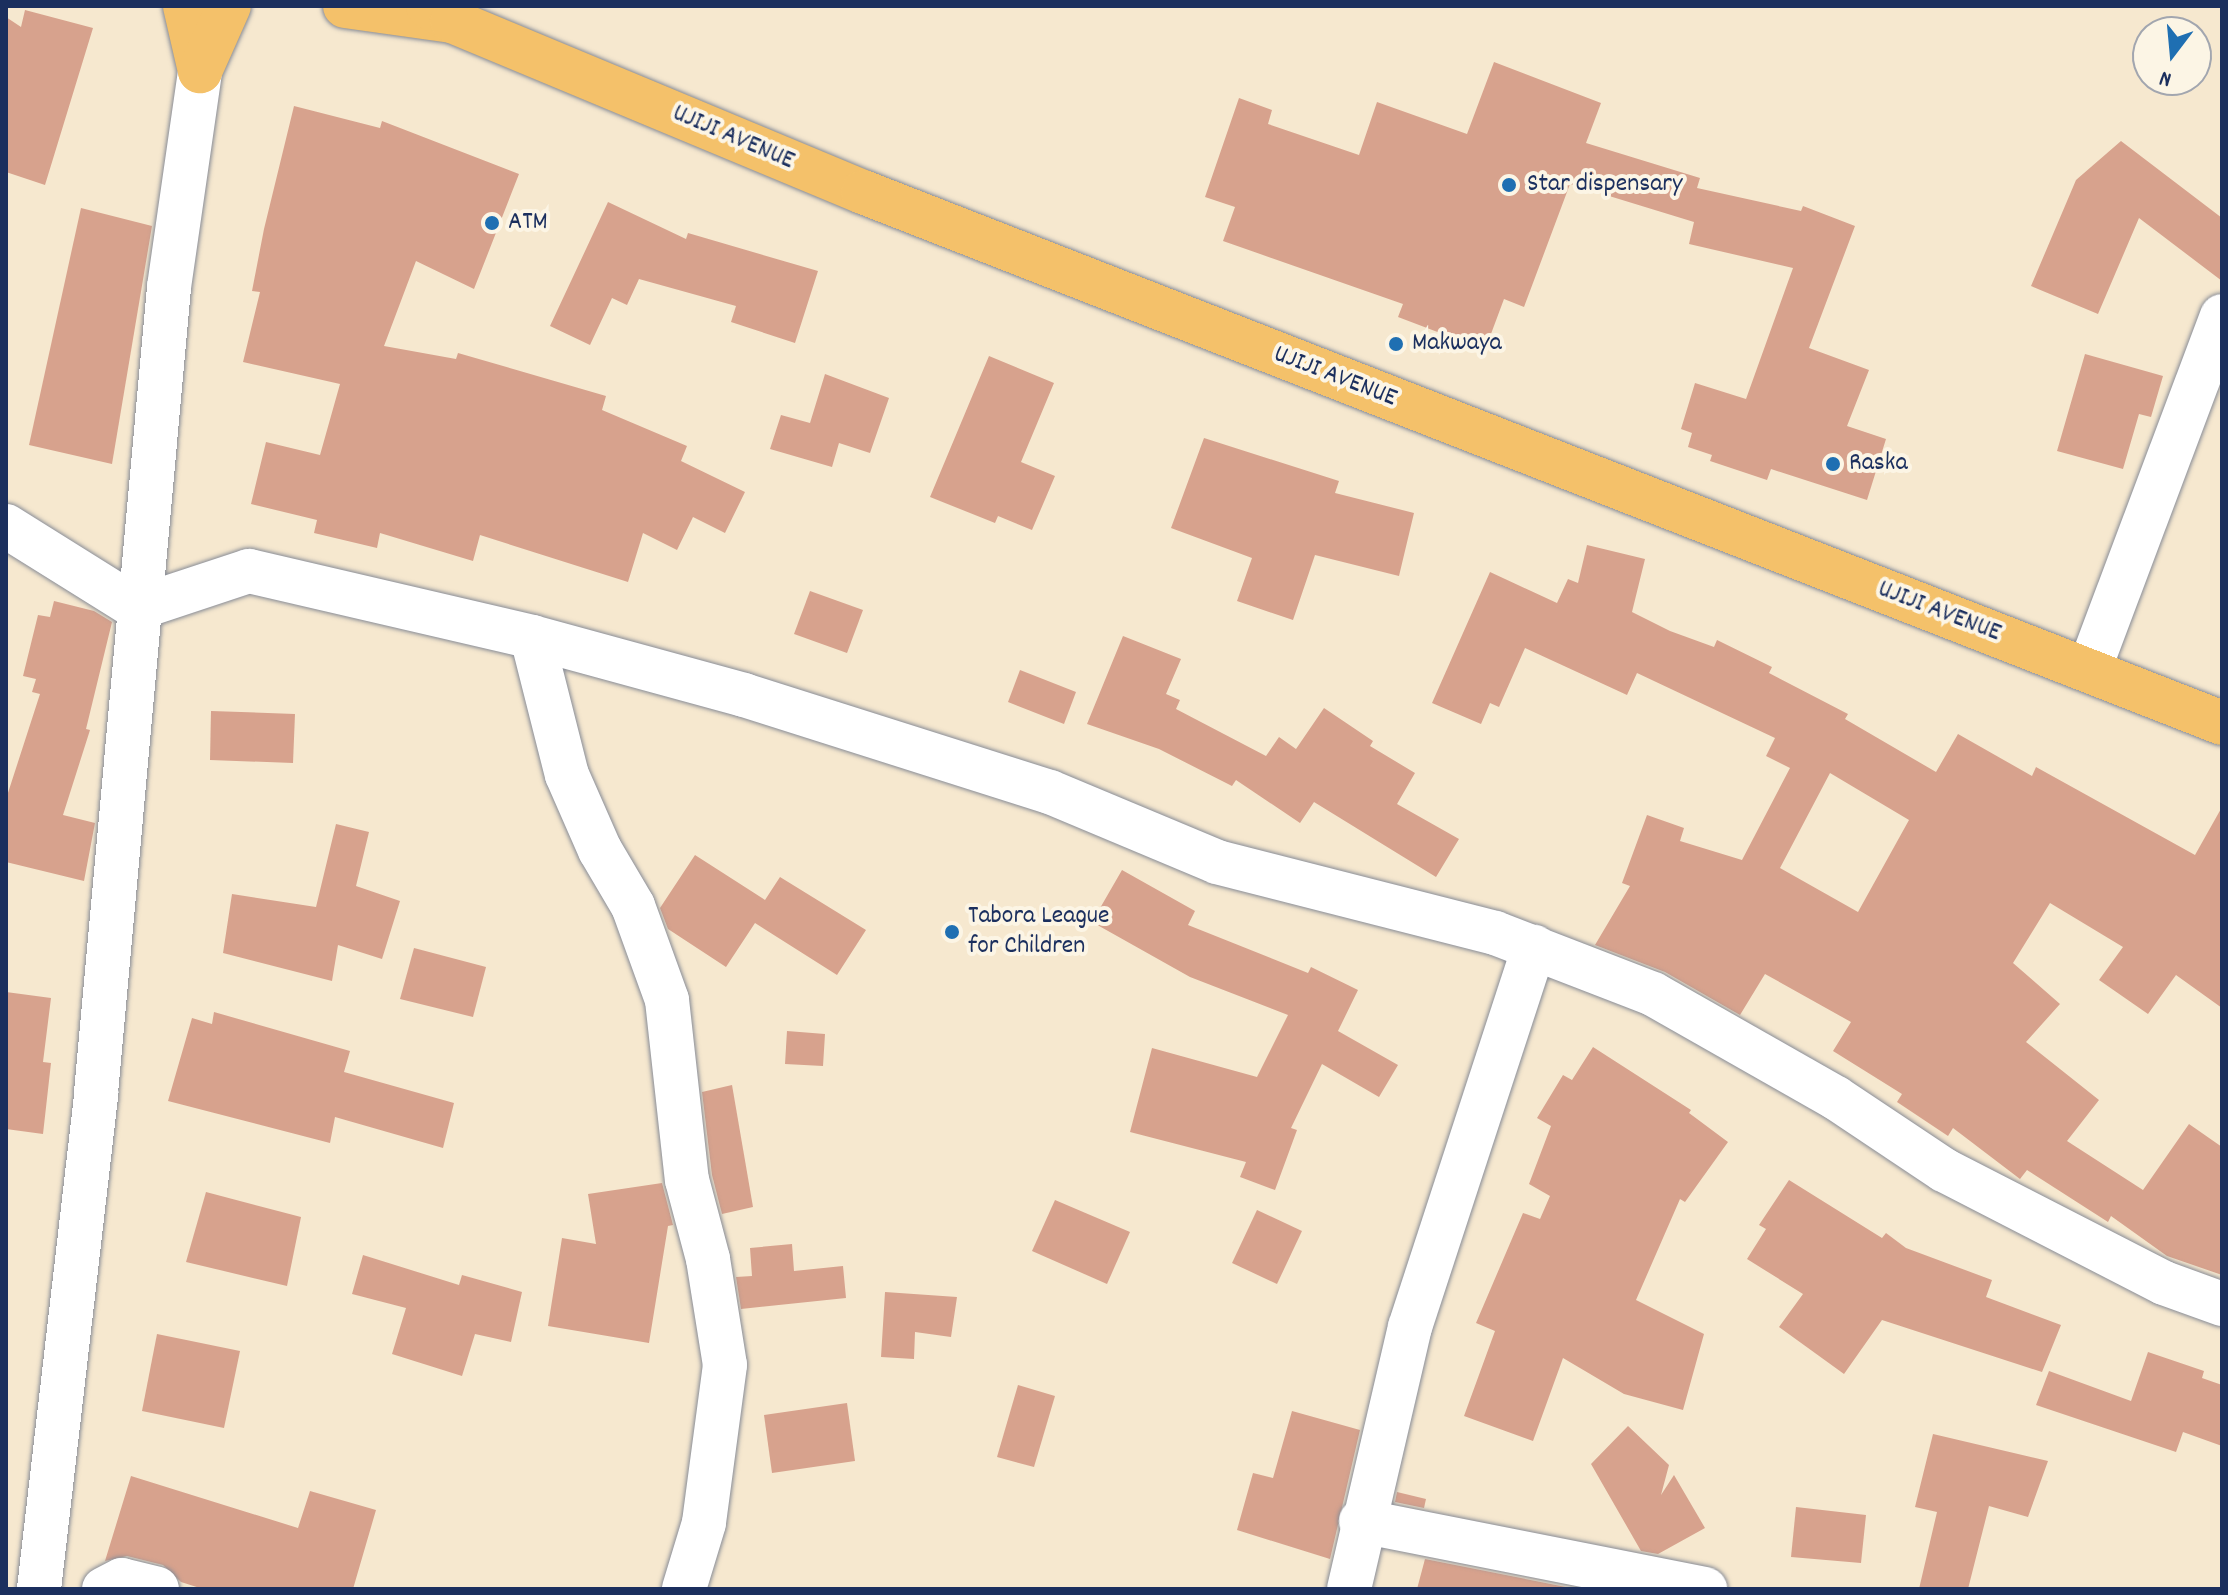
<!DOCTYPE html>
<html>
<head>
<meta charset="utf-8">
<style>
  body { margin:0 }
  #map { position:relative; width:2228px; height:1595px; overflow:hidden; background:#f6e8cf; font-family:Dekko,sans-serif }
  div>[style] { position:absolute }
  .building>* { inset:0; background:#d7a28d }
  .roads { filter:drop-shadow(0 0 2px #888c96) drop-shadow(0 0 2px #888c96) }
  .minor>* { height:44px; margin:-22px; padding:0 22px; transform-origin:22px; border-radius:22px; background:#fff }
  .highway>* { height:44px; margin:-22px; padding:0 22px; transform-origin:22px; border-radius:22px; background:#f4c16a }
  .dots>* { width:22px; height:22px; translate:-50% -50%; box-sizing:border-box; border:4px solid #fcf5e5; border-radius:50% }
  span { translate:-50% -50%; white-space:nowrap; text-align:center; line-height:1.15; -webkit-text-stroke:8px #fcf5e5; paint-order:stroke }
  .street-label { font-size:26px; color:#1b2f5e }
  .poi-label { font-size:26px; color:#1b2f5e }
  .left { translate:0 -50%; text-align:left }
  .frame { position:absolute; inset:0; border:8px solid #1b2f5e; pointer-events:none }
  .north { position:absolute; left:2132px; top:16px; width:80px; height:80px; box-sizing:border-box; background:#fcf5e5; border:2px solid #a2a6af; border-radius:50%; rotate:196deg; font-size:22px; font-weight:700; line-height:32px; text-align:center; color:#1b2f5e }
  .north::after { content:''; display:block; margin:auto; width:28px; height:36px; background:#1f6fb2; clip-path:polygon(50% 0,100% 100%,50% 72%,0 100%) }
</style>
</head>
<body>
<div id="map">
  <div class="building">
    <i style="clip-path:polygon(25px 10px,93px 28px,45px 185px,6px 172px,6px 17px,21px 27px)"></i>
    <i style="clip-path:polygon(1494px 62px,1601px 103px,1586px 143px,1700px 178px,1697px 188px,1801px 211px,1803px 206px,1855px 226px,1809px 348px,1869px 370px,1847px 426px,1886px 439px,1867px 500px,1771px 469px,1767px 480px,1710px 461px,1712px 455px,1688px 447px,1692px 433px,1681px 429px,1695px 383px,1746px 399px,1793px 268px,1689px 244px,1694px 222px,1570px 184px,1524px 307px,1504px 299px,1485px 350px,1398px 317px,1403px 304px,1223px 241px,1235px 207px,1205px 197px,1239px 98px,1272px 110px,1268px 124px,1359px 155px,1377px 102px,1467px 134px)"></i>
    <i style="clip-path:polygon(294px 106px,380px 128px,382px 121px,519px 174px,474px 289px,416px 261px,384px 346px,456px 359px,458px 353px,606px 396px,602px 410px,687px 446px,681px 461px,745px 492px,725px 533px,693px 517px,677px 550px,643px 533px,628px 582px,480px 535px,473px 561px,380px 533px,377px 548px,314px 533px,317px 520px,251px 504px,266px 442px,320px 455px,340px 384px,243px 362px,260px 292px,252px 291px,264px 229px)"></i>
    <i style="clip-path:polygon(2121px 141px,2222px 218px,2222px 281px,2139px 218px,2098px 314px,2031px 286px,2076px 180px)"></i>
    <i style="clip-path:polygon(608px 202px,686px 239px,688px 233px,818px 271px,795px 343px,731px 322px,736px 306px,639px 279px,627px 305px,612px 298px,590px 345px,550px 326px)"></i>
    <i style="clip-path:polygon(81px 208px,152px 226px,112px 464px,29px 445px)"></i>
    <i style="clip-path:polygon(2085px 354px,2163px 376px,2151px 417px,2139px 414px,2123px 469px,2057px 451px)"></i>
    <i style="clip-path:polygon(989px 356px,1054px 383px,1021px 462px,1055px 476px,1032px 530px,998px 516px,995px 523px,930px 497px)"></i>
    <i style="clip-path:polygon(825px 374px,889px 398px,870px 453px,839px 443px,832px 467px,770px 449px,781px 415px,810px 423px)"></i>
    <i style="clip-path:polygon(1204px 438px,1339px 481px,1335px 493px,1414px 513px,1399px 576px,1315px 555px,1293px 620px,1237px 601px,1252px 558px,1171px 528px)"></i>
    <i style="clip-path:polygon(evenodd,1587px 545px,1645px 559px,1632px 612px,1670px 631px,1714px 647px,1717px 640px,1772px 667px,1769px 673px,1848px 714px,1845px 719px,1936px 772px,1958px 734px,2032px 776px,2036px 767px,2195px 855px,2222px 807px,2222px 1008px,2176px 975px,2148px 1014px,2099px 980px,2123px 947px,2050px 903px,2013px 963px,2060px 1004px,2026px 1042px,2099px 1100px,2067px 1141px,2143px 1190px,2189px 1124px,2222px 1147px,2222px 1275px,2167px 1256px,2111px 1216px,2108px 1222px,2027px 1170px,2020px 1179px,1953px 1128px,1948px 1136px,1897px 1102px,1902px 1094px,1833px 1051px,1851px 1022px,1765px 974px,1740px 1015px,1665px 972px,1595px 945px,1630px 886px,1622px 883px,1647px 815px,1684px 828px,1680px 841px,1742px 860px,1790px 768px,1766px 756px,1775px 738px,1637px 673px,1627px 695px,1525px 648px,1499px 707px,1490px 703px,1481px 724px,1432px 703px,1490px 572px,1557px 603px,1568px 579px,1578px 583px,1587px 545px,1830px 773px,1909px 820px,1858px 912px,1780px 868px,1830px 773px)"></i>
    <i style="clip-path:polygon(810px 591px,863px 610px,847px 653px,794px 634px)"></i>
    <i style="clip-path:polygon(54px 601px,94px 611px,112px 622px,86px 729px,90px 730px,63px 815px,95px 823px,84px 881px,6px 862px,6px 799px,40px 694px,32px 692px,36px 679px,23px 676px,38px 615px,50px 617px)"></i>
    <i style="clip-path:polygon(1123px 636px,1181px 659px,1166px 694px,1180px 700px,1176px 709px,1266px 756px,1279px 737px,1296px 749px,1324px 708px,1373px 741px,1370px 746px,1415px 773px,1397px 804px,1459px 839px,1436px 877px,1314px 802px,1300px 823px,1236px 780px,1232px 786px,1159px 749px,1087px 724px)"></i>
    <i style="clip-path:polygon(1020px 670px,1076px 692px,1064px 724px,1008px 702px)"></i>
    <i style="clip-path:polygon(211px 711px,295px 714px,293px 763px,210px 760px)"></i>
    <i style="clip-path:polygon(336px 824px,369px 832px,356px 886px,400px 901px,382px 959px,338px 945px,332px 981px,223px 953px,232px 894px,316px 907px)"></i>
    <i style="clip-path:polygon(695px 855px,765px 900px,780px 877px,866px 930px,837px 975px,755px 923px,726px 967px,668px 929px,660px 908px)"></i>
    <i style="clip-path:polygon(1122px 870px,1195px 911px,1188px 925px,1308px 973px,1311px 967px,1358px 990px,1338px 1031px,1398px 1065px,1379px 1097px,1322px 1064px,1291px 1128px,1297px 1130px,1275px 1190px,1240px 1177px,1246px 1162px,1130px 1132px,1152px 1048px,1257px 1077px,1288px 1015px,1190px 977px,1092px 922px)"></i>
    <i style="clip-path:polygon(414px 948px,486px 967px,473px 1017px,400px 999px)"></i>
    <i style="clip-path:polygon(6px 992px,51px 998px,43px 1062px,51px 1063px,43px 1134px,6px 1129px)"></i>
    <i style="clip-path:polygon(214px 1012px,350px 1051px,344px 1072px,454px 1103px,443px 1148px,335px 1117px,330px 1143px,168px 1101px,192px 1018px,212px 1024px)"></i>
    <i style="clip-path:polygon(787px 1031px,825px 1034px,823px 1066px,785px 1064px)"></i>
    <i style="clip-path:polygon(1593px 1047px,1691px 1110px,1689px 1113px,1728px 1142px,1685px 1202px,1680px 1199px,1636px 1300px,1704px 1334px,1683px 1410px,1624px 1394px,1563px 1358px,1533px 1441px,1464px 1416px,1495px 1331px,1476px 1323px,1523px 1213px,1540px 1219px,1550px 1196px,1529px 1184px,1551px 1126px,1537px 1118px,1563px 1075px,1572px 1080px)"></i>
    <i style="clip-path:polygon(732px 1085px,753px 1207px,722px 1214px,712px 1175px,702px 1092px)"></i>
    <i style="clip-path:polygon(1789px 1180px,1882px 1238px,1886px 1233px,1906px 1248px,1992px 1280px,1986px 1297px,2061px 1325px,2042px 1372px,1882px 1320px,1844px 1374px,1779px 1327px,1803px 1294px,1747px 1259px,1766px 1229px,1759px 1225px)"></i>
    <i style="clip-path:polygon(662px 1183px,673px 1225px,668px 1226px,649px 1343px,548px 1326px,562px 1238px,596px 1244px,588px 1194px)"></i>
    <i style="clip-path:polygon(206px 1192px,301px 1217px,287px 1286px,186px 1262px)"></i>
    <i style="clip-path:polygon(1055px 1200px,1130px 1232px,1107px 1284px,1032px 1251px)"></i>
    <i style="clip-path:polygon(1257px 1210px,1302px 1231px,1277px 1284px,1232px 1263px)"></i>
    <i style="clip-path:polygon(792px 1244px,794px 1271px,843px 1266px,846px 1298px,741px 1309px,736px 1277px,752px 1276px,750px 1248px)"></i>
    <i style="clip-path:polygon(363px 1255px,459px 1285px,462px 1275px,522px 1292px,511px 1342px,475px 1334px,462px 1376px,392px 1354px,406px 1308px,352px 1294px)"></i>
    <i style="clip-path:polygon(885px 1292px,957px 1297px,951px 1337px,915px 1332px,914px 1359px,881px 1357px)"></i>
    <i style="clip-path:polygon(157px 1334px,240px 1351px,224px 1428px,142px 1411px)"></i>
    <i style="clip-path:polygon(2148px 1352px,2204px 1371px,2202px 1378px,2222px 1385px,2222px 1446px,2183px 1432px,2176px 1452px,2036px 1405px,2049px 1371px,2131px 1401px)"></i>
    <i style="clip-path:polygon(1018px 1385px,1055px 1396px,1034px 1467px,997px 1457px)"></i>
    <i style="clip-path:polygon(847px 1403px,855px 1461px,772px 1473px,764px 1415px)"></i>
    <i style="clip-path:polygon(1292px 1411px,1360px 1430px,1330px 1559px,1237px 1530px,1253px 1473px,1273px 1478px)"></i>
    <i style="clip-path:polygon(1628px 1426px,1669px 1465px,1661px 1495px,1674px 1475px,1705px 1528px,1658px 1554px,1641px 1551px,1591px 1464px)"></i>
    <i style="clip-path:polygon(1933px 1434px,2048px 1461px,2028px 1517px,1989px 1506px,1968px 1589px,1919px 1589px,1937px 1512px,1915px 1507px)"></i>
    <i style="clip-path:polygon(131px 1476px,298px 1528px,310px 1491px,376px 1510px,353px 1589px,203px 1589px,181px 1582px,163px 1565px,127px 1556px,105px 1561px)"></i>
    <i style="clip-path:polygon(1397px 1492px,1426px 1499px,1424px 1508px,1395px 1502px)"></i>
    <i style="clip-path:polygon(1796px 1507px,1866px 1515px,1861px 1563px,1791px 1557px)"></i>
    <i style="clip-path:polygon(1425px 1559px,1576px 1589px,1417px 1589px)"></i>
  </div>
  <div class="roads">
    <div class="minor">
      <i style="left:6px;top:526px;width:155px;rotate:32deg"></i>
      <i style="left:137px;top:608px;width:118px;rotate:-18.3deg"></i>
      <i style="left:249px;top:571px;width:291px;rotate:13.1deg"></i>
      <i style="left:532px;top:637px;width:220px;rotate:15.3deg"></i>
      <i style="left:744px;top:695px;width:321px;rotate:17.6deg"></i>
      <i style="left:1050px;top:792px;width:181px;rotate:22.7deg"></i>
      <i style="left:1217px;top:862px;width:287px;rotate:14.3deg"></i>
      <i style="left:1495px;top:933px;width:169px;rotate:21.1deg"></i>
      <i style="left:1653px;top:994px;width:210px;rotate:29.6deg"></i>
      <i style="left:1836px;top:1098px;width:130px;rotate:33.7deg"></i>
      <i style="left:1944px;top:1170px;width:247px;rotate:27.2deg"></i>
      <i style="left:2164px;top:1283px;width:62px;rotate:19.9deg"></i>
      <i style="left:532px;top:637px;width:142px;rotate:75.8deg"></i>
      <i style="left:567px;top:775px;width:82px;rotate:66.3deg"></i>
      <i style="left:600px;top:850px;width:65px;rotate:59.5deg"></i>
      <i style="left:633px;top:906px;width:100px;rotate:70.1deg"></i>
      <i style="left:667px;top:1000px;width:181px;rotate:83.7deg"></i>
      <i style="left:687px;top:1180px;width:82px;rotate:75.1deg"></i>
      <i style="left:708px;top:1259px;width:107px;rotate:80.9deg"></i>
      <i style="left:725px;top:1365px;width:159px;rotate:97.6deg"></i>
      <i style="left:704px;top:1523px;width:69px;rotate:106.9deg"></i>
      <i style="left:2089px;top:670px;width:378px;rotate:-69.4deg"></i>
      <i style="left:1361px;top:1521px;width:351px;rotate:11.2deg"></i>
      <i style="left:39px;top:1589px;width:499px;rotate:-83.4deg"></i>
      <i style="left:96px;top:1093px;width:809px;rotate:-84.82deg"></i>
      <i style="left:169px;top:287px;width:218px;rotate:-81.8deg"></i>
      <i style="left:104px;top:1589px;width:20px;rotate:-27deg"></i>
      <i style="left:122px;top:1580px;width:36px;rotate:14deg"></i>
      <i style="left:1349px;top:1589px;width:269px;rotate:-76.9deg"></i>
      <i style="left:1410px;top:1327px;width:400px;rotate:-71.9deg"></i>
    </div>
    <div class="highway">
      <i style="left:185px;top:6px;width:67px;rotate:77deg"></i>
      <i style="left:200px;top:71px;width:71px;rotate:-66deg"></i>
      <i style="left:345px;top:6px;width:108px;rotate:8deg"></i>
      <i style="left:428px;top:6px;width:28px;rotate:32deg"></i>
      <i style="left:452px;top:21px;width:445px;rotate:22.6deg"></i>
      <i style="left:863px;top:192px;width:1459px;rotate:21.34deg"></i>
    </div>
  </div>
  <div class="dots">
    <i style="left:1509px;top:185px;background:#1f6fb2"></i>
    <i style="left:492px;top:223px;background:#1f6fb2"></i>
    <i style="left:1396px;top:344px;background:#1f6fb2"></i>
    <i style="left:1833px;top:464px;background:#1f6fb2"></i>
    <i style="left:952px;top:932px;background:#1f6fb2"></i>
  </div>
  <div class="street-label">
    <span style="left:733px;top:138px;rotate:23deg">UJIJI AVENUE</span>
    <span style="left:1335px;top:377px;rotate:21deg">UJIJI AVENUE</span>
    <span style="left:1939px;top:612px;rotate:21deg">UJIJI AVENUE</span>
  </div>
  <div class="poi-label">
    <span class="left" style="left:1527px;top:185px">Star dispensary</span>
    <span class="left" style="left:508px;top:223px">ATM</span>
    <span class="left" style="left:1412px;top:344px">Makwaya</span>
    <span class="left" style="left:1849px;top:464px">Raska</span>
    <span class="left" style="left:968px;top:932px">Tabora League<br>for Children</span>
  </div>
  <div class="frame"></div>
  <div class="north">N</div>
</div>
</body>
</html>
